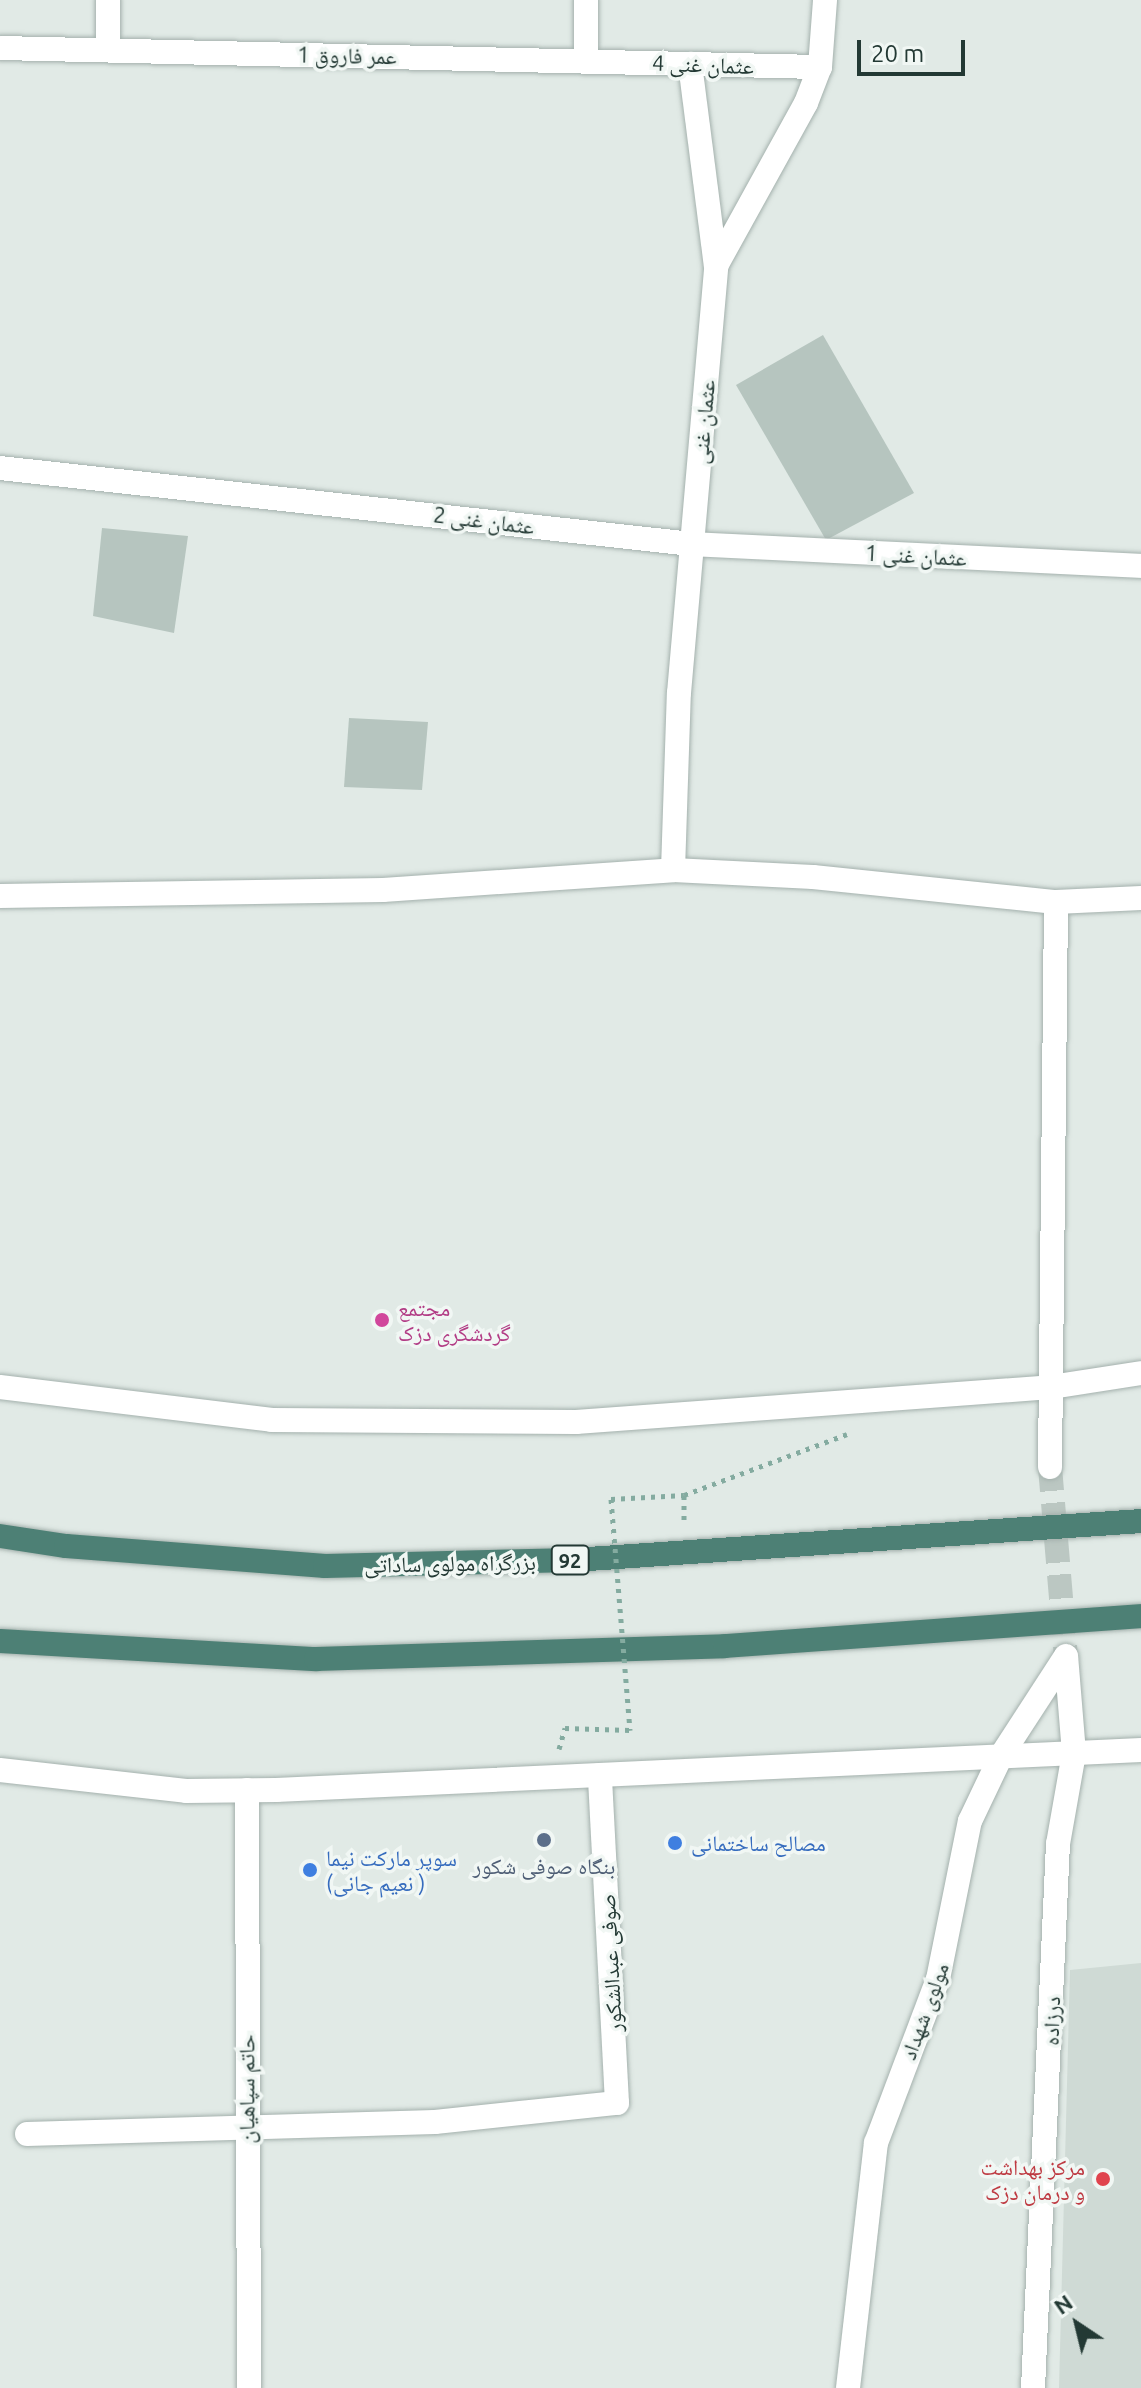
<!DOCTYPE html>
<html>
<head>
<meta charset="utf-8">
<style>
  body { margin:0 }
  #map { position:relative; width:1141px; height:2388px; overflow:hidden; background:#e1eae6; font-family:Ubuntu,"Noto Naskh Arabic",sans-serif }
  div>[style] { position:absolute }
  .built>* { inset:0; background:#cfdad5 }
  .building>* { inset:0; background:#b6c5bf }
  .minor-tunnel>* { height:24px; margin-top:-12px; transform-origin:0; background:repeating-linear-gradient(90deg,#bbc7c2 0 24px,transparent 0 36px) }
  .path>* { height:5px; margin-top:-2.5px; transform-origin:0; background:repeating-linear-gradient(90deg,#84aba0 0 4px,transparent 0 10px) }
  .roads { filter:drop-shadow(0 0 2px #a4b1ad) drop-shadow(0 0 2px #a4b1ad) }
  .minor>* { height:24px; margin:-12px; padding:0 12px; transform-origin:12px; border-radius:12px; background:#fff }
  .trunk>* { height:24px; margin:-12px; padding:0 12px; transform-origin:12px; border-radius:12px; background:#4d8075 }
  .path-bridge>* { height:5px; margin-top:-2.5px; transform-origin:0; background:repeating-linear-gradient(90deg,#84aba0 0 4px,transparent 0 10px) }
  .dots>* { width:22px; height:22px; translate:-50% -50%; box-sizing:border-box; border:4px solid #f1f7f4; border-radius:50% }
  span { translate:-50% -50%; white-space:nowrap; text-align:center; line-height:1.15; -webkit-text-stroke:7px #f1f7f4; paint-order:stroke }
  .shield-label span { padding:2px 6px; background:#f1f7f4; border:2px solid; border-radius:6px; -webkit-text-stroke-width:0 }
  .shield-label { font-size:20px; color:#233934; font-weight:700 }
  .street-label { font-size:22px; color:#233934 }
  .hotel-label { font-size:22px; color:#b23c85 }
  .left { translate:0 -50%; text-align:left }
  .shop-label { font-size:22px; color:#366cbe }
  .service-label { font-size:22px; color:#4e5e75 }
  .health-label { font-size:22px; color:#be3a42 }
  .right { translate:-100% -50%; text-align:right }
  .north { position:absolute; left:1037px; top:2284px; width:80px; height:80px; -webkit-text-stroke:6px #f1f7f4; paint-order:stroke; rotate:325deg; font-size:22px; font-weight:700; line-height:32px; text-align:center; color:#233934 }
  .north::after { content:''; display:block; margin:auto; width:28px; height:36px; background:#233934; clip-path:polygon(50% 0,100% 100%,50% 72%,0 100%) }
  .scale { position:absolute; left:857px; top:40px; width:108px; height:36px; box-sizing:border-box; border:4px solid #233934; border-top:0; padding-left:10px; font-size:24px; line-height:28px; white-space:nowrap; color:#233934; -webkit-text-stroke:6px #f1f7f4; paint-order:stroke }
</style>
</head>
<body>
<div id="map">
  <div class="built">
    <i style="clip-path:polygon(1141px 1963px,1141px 2388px,1059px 2388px,1070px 1970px)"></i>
  </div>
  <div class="building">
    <i style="clip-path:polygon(823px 335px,914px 493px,826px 540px,736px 385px)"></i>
    <i style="clip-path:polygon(102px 528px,188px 536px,174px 633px,93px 616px)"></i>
    <i style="clip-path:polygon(349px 718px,428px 722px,422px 790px,344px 787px)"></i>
  </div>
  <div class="minor-tunnel">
    <i style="left:1050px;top:1467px;width:190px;rotate:85.2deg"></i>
  </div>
  <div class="path">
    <i style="left:684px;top:1495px;width:27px;rotate:90deg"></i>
    <i style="left:611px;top:1499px;width:73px;rotate:-3.1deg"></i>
    <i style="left:684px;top:1495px;width:174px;rotate:-20.5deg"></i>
    <i style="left:559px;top:1749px;width:22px;rotate:-74deg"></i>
    <i style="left:565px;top:1728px;width:65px;rotate:1.8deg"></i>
  </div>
  <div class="roads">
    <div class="minor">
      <i style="left:0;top:48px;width:820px;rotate:1.33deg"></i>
      <i style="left:108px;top:50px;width:50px;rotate:-90deg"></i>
      <i style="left:586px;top:59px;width:59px;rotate:-90deg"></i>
      <i style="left:690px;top:64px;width:204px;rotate:82.7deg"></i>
      <i style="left:0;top:468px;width:696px;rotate:6.27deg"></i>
      <i style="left:692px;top:544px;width:450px;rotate:2.8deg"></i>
      <i style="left:673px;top:870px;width:177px;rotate:-88.1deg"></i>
      <i style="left:679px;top:693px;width:429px;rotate:-85deg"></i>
      <i style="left:716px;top:266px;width:186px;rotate:-61.1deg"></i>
      <i style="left:806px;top:103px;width:39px;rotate:-69deg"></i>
      <i style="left:820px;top:67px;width:67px;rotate:-85.7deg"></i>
      <i style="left:0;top:896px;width:383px;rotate:-0.9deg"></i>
      <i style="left:383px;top:890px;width:291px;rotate:-3.9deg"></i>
      <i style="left:673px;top:870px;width:140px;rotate:2.9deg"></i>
      <i style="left:813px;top:877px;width:244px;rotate:5.9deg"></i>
      <i style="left:1056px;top:902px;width:85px;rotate:-2.7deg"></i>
      <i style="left:0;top:1387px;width:274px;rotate:6.9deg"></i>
      <i style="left:272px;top:1420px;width:304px;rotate:0.4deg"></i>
      <i style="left:576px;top:1422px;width:476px;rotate:-4.2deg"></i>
      <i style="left:1051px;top:1387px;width:91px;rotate:-8.8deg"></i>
      <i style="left:1050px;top:1467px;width:565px;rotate:-89.39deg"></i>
      <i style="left:0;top:1770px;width:187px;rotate:6.4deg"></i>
      <i style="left:186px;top:1791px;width:90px;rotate:-0.6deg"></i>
      <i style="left:276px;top:1790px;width:866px;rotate:-2.65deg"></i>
      <i style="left:247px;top:1790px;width:598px;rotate:89.81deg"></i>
      <i style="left:27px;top:2134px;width:408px;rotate:-1.7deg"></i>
      <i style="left:435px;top:2122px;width:183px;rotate:-6deg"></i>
      <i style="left:617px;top:2103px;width:328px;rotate:-93deg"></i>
      <i style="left:848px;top:2388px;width:247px;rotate:-83.5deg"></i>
      <i style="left:876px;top:2143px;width:175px;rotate:-69.3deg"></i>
      <i style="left:938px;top:1979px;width:161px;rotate:-78.6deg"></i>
      <i style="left:970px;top:1821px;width:72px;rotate:-64.5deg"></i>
      <i style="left:1001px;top:1756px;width:119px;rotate:-57deg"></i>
      <i style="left:1033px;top:2388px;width:545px;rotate:-87.37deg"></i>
      <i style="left:1058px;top:1844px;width:92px;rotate:-80deg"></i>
      <i style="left:1074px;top:1753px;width:97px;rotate:-94.7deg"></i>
    </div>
    <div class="trunk">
      <i style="left:0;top:1536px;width:67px;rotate:8.6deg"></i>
      <i style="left:66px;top:1546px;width:260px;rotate:4.4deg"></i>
      <i style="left:325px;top:1566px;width:249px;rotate:-1.4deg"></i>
      <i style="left:574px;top:1560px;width:568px;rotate:-3.93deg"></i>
      <i style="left:0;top:1641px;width:317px;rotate:3.3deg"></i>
      <i style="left:316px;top:1659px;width:409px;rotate:-1.8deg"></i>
      <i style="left:725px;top:1646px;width:417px;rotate:-4.1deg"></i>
    </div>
  </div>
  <div class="path-bridge">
    <i style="left:611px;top:1499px;width:232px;rotate:85.3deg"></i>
  </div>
  <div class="dots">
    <i style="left:382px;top:1320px;background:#d1479c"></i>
    <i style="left:544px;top:1840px;background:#5c6f8a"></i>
    <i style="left:675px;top:1843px;background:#3f7fe0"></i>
    <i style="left:310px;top:1870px;background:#3f7fe0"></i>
    <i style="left:1103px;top:2179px;background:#e0444e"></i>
  </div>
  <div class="shield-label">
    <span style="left:570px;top:1560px">92</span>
  </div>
  <div class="street-label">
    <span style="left:347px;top:55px;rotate:1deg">عمر فاروق 1</span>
    <span style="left:703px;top:64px;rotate:2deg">عثمان غنی 4</span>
    <span style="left:703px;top:422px;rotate:-85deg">عثمان غنی</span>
    <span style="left:484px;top:520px;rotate:7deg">عثمان غنی 2</span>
    <span style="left:916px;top:555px;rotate:3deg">عثمان غنی 1</span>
    <span style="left:450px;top:1563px;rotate:-1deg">بزرگراه مولوی ساداتی</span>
    <span style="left:610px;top:1963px;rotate:-93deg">صوفی عبدالشکور</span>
    <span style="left:924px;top:2011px;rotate:-70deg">مولوی شهداد</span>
    <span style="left:1051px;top:2021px;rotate:-88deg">درزاده</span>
    <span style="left:246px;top:2089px;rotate:-90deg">حاتم سپاهیان</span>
  </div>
  <div class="hotel-label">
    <span class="left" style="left:398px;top:1320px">مجتمع<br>گردشگری دزک</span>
  </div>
  <div class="shop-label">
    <span class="left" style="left:691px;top:1843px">مصالح ساختمانی</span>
    <span class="left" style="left:326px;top:1870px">سوپر مارکت نیما<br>(نعیم جانی )</span>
  </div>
  <div class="service-label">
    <span style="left:544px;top:1866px">بنگاه صوفی شکور</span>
  </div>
  <div class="health-label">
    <span class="right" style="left:1085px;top:2179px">مرکز بهداشت<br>و درمان دزک</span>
  </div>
  <div class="north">N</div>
  <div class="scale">20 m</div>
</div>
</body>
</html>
